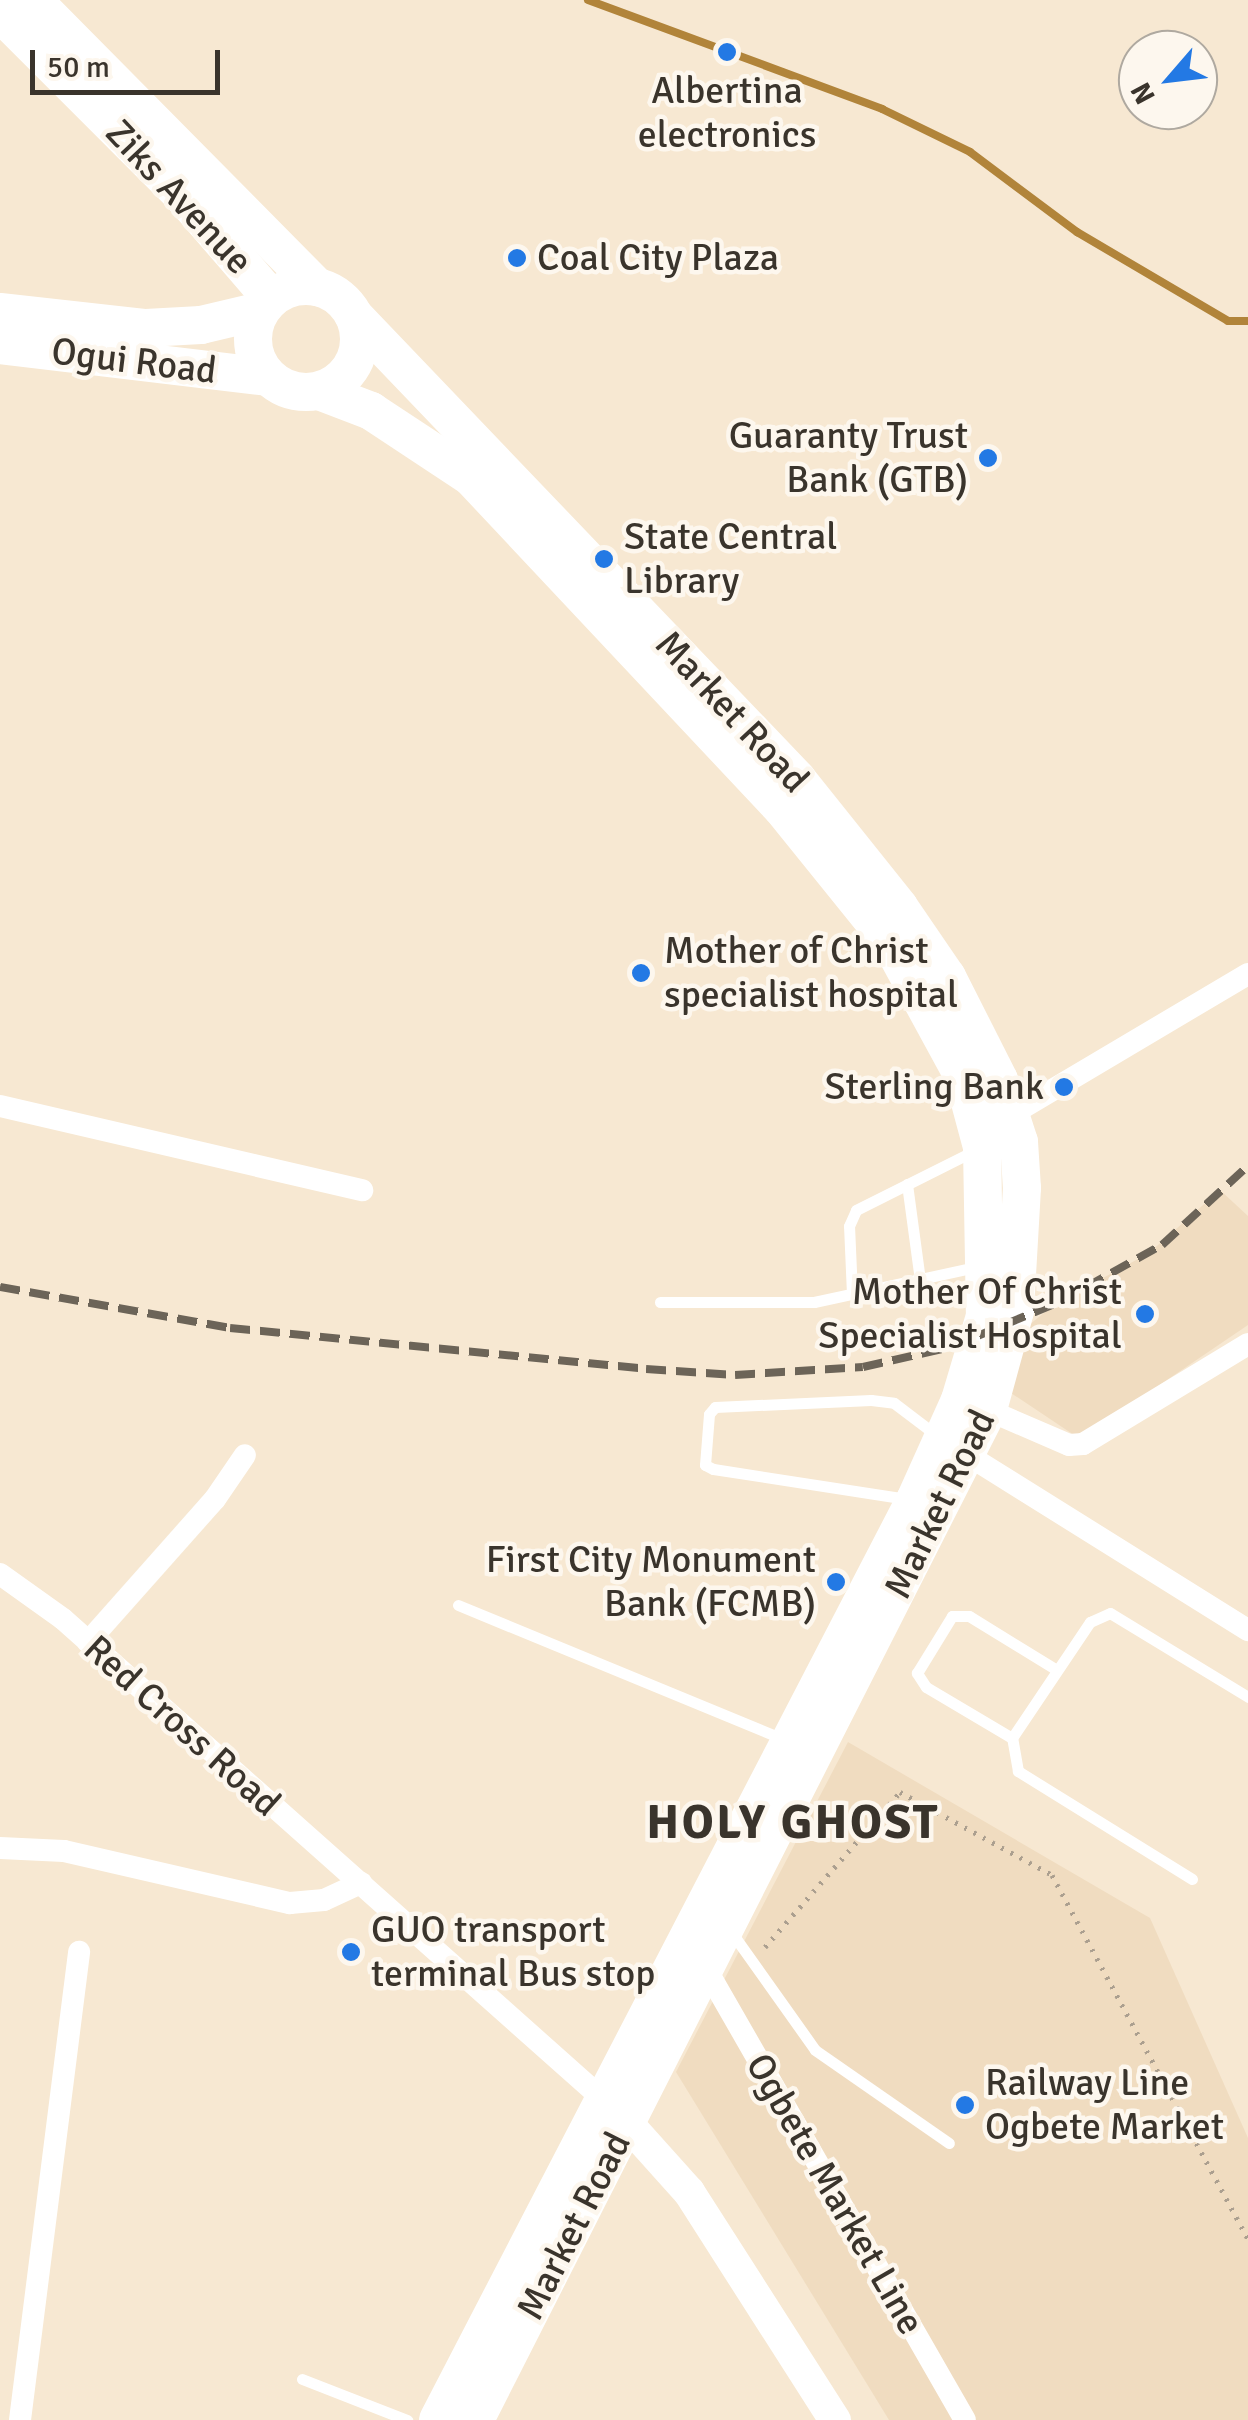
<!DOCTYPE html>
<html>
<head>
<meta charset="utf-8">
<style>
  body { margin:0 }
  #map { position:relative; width:1248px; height:2420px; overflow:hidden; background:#f7e8d2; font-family:Signika,sans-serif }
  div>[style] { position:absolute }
  .built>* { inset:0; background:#f0dcc0 }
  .stream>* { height:8px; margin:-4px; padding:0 4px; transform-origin:4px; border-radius:4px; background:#b1843a }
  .path>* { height:5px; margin-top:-2.5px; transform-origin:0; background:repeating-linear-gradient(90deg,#ab9f8f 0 2.5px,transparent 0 10.5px) }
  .lane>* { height:11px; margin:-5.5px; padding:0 5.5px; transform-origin:5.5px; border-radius:5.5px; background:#fff }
  .street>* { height:22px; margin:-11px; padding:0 11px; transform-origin:11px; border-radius:11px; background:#fff }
  .secondary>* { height:32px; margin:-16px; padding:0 16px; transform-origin:16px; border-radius:16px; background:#fff }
  .primary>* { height:38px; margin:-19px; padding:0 19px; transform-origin:19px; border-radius:19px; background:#fff }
  .primary>.ring { margin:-19px; padding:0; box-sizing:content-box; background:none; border:38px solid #fff; border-radius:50% }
  .rail>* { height:8px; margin-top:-4px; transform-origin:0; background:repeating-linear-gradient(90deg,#6c6458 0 20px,transparent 0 30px) }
  .dots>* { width:28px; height:28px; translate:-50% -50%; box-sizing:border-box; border:5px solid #fdf7ee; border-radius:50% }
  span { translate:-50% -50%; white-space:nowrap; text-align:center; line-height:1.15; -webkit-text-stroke:9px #fdf7ee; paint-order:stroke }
  .poi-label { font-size:38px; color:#3a342c }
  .left { translate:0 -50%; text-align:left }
  .right { translate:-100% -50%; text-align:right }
  .street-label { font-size:38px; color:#3a342c }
  .district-label { font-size:48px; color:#3a342c; font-weight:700; letter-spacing:2.5px }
  .north { position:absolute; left:1118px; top:30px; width:100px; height:100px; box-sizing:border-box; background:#fdf7ee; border:2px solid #afa9a0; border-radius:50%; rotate:242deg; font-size:28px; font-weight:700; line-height:40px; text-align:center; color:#3a342c }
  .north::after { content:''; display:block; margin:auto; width:35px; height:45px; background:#2379e4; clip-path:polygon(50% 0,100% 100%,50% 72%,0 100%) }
  .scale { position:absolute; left:30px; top:50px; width:190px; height:45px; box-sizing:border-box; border:5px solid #3a342c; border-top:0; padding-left:12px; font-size:30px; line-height:35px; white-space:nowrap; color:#3a342c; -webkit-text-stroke:8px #fdf7ee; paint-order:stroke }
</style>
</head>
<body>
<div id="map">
  <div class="built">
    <i style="clip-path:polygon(1220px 1190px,1248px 1216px,1248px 1325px,1080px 1439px,1005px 1389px,1029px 1325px,1055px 1304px,1149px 1253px)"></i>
    <i style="clip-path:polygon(848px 1742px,1150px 1918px,1248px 2138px,1248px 2420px,889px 2420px,676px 2072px)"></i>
  </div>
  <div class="stream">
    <i style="left:588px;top:0;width:314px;rotate:20.3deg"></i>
    <i style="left:882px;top:109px;width:98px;rotate:26deg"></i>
    <i style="left:970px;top:152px;width:134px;rotate:36.8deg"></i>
    <i style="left:1077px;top:232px;width:175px;rotate:30.5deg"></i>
    <i style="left:1228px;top:321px;width:20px"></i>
  </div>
  <div class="path">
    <i style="left:765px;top:1947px;width:206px;rotate:-48.9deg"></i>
    <i style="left:900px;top:1792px;width:173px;rotate:28.6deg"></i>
    <i style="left:1052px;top:1875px;width:413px;rotate:61.7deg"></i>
  </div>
  <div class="lane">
    <i style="left:907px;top:1184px;width:97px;rotate:82.3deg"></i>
    <i style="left:852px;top:1294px;width:68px;rotate:-92.5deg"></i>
    <i style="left:849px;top:1226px;width:17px;rotate:-66deg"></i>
    <i style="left:856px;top:1210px;width:132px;rotate:-26.6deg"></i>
    <i style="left:660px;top:1302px;width:154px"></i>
    <i style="left:814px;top:1302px;width:166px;rotate:-12.2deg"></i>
    <i style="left:907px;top:1499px;width:196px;rotate:-171.2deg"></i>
    <i style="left:713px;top:1469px;width:9px;rotate:-153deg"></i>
    <i style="left:705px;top:1465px;width:51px;rotate:-85.5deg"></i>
    <i style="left:709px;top:1414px;width:9px;rotate:-49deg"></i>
    <i style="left:715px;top:1407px;width:156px;rotate:-2.6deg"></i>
    <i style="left:871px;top:1400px;width:23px;rotate:7deg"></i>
    <i style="left:894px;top:1403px;width:56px;rotate:37.1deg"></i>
    <i style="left:458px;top:1605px;width:355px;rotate:22.4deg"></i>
    <i style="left:1012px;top:1738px;width:100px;rotate:-149.3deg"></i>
    <i style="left:926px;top:1687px;width:17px;rotate:-123deg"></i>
    <i style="left:917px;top:1673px;width:67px;rotate:-58.4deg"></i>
    <i style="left:952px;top:1616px;width:17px"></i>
    <i style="left:969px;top:1616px;width:101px;rotate:31.6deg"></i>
    <i style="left:1192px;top:1879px;width:205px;rotate:-148.2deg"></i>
    <i style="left:1018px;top:1771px;width:34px;rotate:-100deg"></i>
    <i style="left:1012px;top:1738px;width:140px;rotate:-56.1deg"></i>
    <i style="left:1090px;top:1622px;width:22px;rotate:-24deg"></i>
    <i style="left:1110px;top:1613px;width:162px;rotate:31.3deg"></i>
    <i style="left:732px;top:1933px;width:143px;rotate:54.6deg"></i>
    <i style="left:815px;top:2050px;width:163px;rotate:34.8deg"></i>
    <i style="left:302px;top:2379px;width:113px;rotate:21.3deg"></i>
  </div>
  <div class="street">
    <i style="left:0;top:1106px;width:372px;rotate:13.1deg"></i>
    <i style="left:1012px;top:1114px;width:274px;rotate:-30.7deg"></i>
    <i style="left:988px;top:1410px;width:88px;rotate:23.4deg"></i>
    <i style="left:1069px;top:1445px;width:14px;rotate:-4deg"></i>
    <i style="left:1083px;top:1444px;width:193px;rotate:-31.2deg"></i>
    <i style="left:958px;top:1449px;width:342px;rotate:32deg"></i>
    <i style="left:0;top:1574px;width:77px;rotate:35.5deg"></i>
    <i style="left:63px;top:1619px;width:727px;rotate:41.65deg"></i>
    <i style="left:88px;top:1642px;width:191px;rotate:-48.4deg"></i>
    <i style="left:215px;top:1499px;width:53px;rotate:-55.7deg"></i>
    <i style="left:0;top:1848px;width:64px;rotate:2.7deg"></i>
    <i style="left:64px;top:1851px;width:232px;rotate:13deg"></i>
    <i style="left:290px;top:1903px;width:34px;rotate:-5deg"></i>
    <i style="left:324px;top:1900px;width:41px;rotate:-24.7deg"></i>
    <i style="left:705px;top:1967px;width:522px;rotate:60.15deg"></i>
    <i style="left:20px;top:2420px;width:472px;rotate:-82.8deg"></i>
  </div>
  <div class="secondary">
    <i style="left:627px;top:2123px;width:93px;rotate:48.1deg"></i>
    <i style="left:689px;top:2192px;width:271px;rotate:57.4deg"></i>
  </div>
  <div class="primary">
    <i style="left:33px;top:0;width:404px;rotate:45.3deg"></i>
    <i style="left:0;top:13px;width:259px;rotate:45deg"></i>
    <i style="left:183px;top:196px;width:135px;rotate:49.2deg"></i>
    <i class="ring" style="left:253px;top:286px;width:68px;height:68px"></i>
    <i style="left:0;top:312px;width:147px;rotate:6.3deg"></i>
    <i style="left:146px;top:328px;width:55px;rotate:-3.1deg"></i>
    <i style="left:201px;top:325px;width:61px;rotate:-13.3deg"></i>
    <i style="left:354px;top:316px;width:641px;rotate:46.26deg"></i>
    <i style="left:797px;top:779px;width:164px;rotate:51.4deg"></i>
    <i style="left:899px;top:907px;width:85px;rotate:55.6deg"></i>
    <i style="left:947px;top:977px;width:115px;rotate:63.2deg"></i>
    <i style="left:999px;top:1080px;width:65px;rotate:72.1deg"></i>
    <i style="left:1019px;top:1142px;width:46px;rotate:86.3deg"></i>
    <i style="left:1022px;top:1188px;width:123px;rotate:93.3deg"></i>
    <i style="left:1015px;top:1311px;width:103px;rotate:105.3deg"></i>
    <i style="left:988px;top:1410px;width:1133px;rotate:116.93deg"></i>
    <i style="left:0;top:345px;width:270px;rotate:6.8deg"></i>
    <i style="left:319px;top:391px;width:56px;rotate:21deg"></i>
    <i style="left:371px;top:411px;width:120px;rotate:33.4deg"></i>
    <i style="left:471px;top:477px;width:454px;rotate:46.8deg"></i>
    <i style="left:782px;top:808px;width:172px;rotate:51.1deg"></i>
    <i style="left:890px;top:942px;width:153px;rotate:61.4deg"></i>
    <i style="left:963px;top:1076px;width:73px;rotate:75deg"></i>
    <i style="left:982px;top:1147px;width:169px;rotate:89deg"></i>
    <i style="left:985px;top:1316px;width:88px;rotate:106.6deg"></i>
    <i style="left:960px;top:1400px;width:110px;rotate:114.2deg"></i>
    <i style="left:915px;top:1500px;width:1036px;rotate:117.41deg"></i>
  </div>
  <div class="rail">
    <i style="left:0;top:1287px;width:234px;rotate:10.1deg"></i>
    <i style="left:230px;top:1328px;width:418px;rotate:5.6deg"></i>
    <i style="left:646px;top:1369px;width:89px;rotate:3.9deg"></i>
    <i style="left:735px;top:1375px;width:128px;rotate:-3.6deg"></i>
    <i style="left:863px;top:1367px;width:90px;rotate:-12.8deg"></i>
    <i style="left:951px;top:1347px;width:117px;rotate:-22.6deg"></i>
    <i style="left:1059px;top:1302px;width:118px;rotate:-29deg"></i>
    <i style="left:1162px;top:1245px;width:117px;rotate:-42.6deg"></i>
  </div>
  <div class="dots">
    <i style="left:727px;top:52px;background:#2379e4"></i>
    <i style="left:517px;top:258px;background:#2379e4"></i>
    <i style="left:988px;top:458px;background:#2379e4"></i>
    <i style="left:604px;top:559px;background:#2379e4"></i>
    <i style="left:641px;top:973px;background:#2379e4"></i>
    <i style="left:1064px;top:1087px;background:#2379e4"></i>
    <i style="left:1145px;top:1314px;background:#2379e4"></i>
    <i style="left:836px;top:1582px;background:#2379e4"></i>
    <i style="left:351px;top:1952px;background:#2379e4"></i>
    <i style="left:965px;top:2105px;background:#2379e4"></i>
  </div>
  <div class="poi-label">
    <span style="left:727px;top:113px">Albertina<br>electronics</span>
    <span class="left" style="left:537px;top:258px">Coal City Plaza</span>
    <span class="right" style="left:968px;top:458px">Guaranty Trust<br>Bank (GTB)</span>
    <span class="left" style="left:624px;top:559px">State Central<br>Library</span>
    <span class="left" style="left:664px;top:973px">Mother of Christ<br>specialist hospital</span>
    <span class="right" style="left:1044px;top:1087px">Sterling Bank</span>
    <span class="right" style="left:1122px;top:1314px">Mother Of Christ<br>Specialist Hospital</span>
    <span class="right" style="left:816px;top:1582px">First City Monument<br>Bank (FCMB)</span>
    <span class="left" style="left:371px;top:1952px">GUO transport<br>terminal Bus stop</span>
    <span class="left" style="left:985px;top:2105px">Railway Line<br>Ogbete Market</span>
  </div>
  <div class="street-label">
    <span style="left:179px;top:197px;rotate:47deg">Ziks Avenue</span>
    <span style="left:134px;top:361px;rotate:7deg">Ogui Road</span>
    <span style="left:732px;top:712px;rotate:47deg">Market Road</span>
    <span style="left:940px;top:1504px;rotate:-64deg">Market Road</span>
    <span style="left:182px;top:1726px;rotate:42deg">Red Cross Road</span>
    <span style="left:835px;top:2194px;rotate:60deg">Ogbete Market Line</span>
    <span style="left:574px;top:2226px;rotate:-63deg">Market Road</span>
  </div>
  <div class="district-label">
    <span style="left:793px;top:1823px">HOLY GHOST</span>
  </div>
  <div class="north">N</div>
  <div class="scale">50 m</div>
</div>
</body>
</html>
